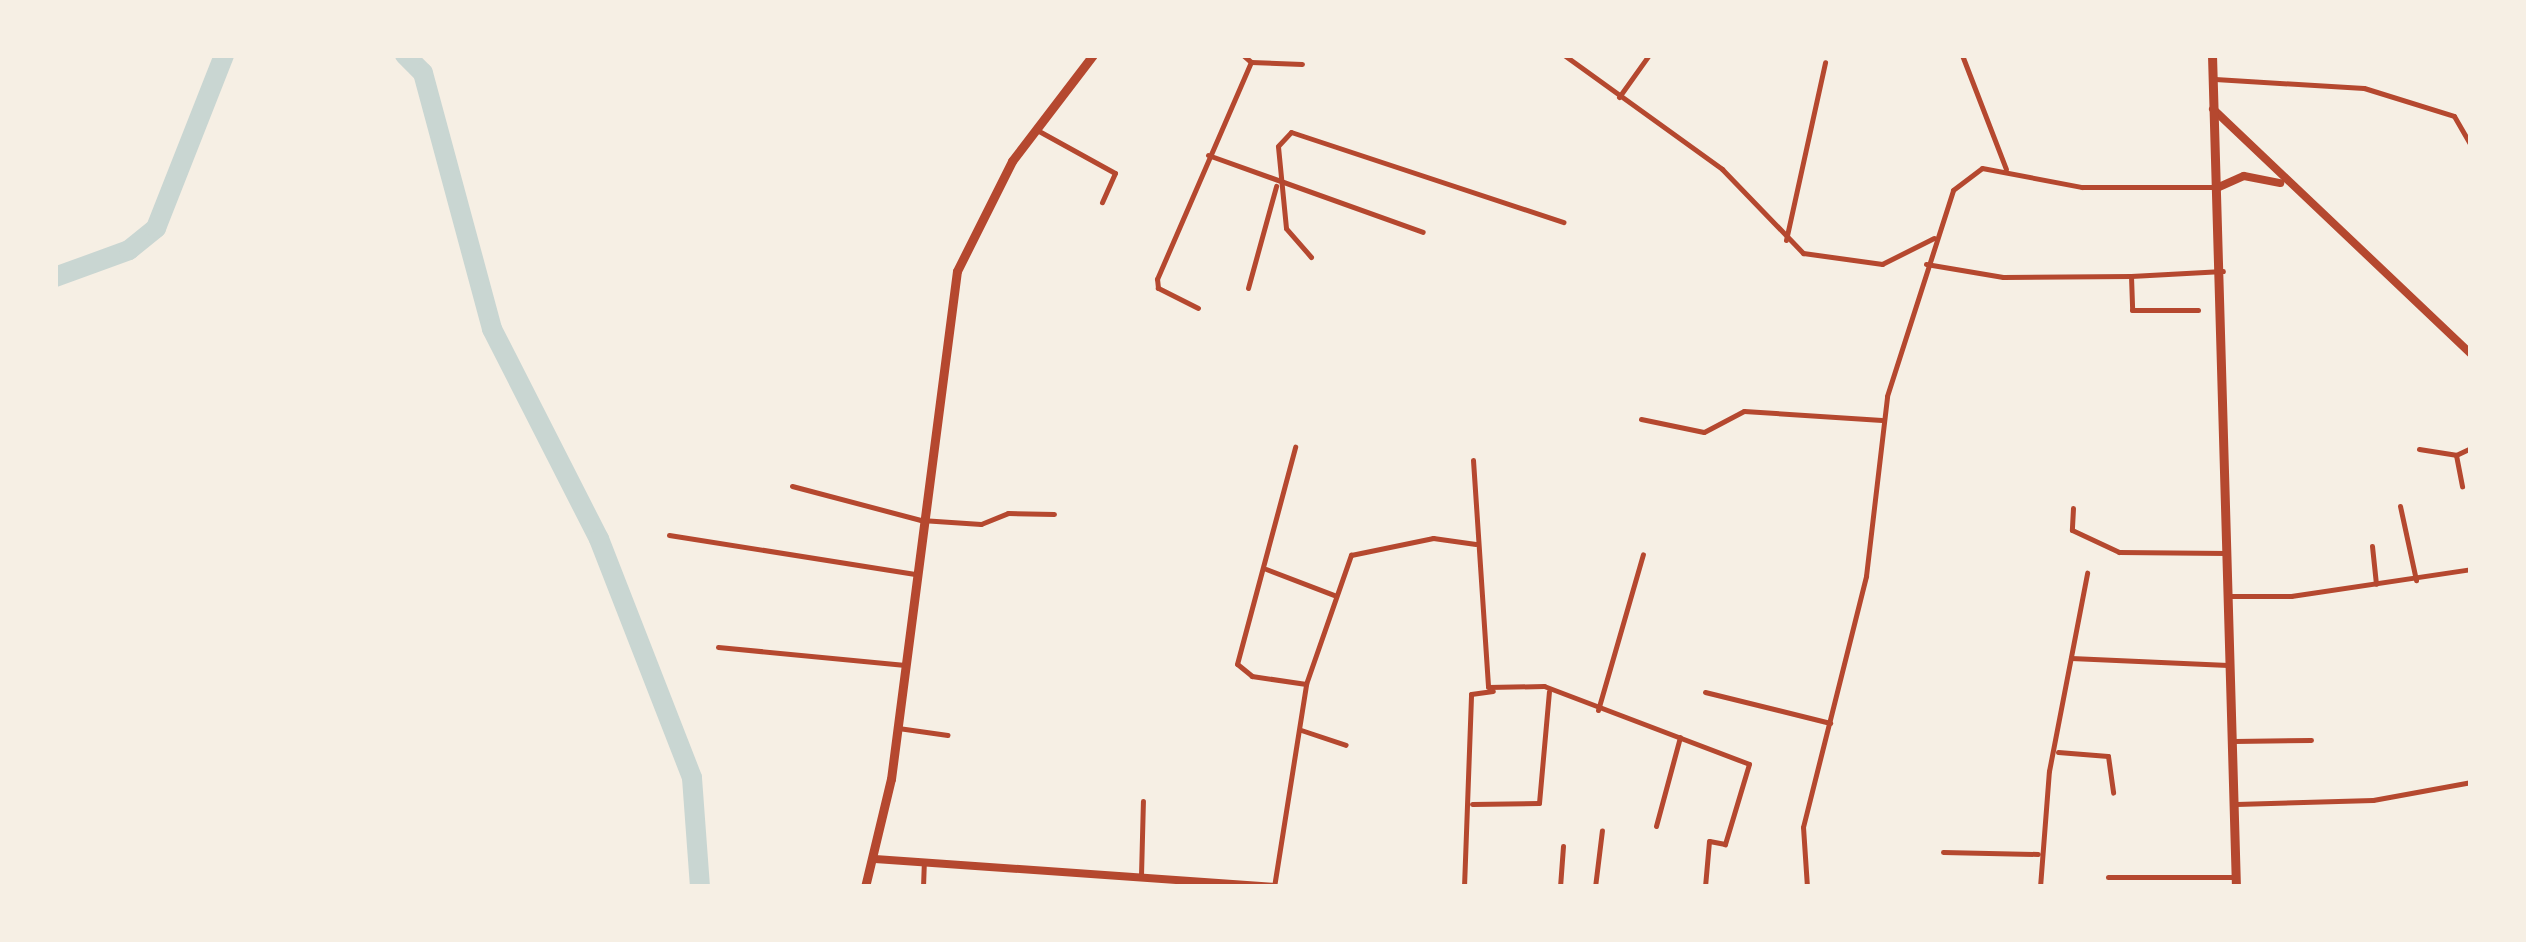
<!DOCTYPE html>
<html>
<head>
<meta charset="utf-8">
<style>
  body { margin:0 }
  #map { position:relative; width:2526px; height:942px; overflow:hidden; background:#f6efe4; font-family:"Space Grotesk",sans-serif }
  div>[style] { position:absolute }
  .river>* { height:20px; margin:-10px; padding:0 10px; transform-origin:10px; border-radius:10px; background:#c9d6d2 }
  .minor>* { height:5px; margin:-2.5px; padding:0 2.5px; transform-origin:2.5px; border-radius:2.5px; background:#b5482f }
  .tertiary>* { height:8px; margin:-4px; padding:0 4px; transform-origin:4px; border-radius:4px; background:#b5482f }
  .trunk>* { height:9px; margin:-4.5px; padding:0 4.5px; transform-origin:4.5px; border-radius:4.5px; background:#b5482f }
  span { translate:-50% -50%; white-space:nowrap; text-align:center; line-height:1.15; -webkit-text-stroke:10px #f6efe4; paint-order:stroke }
  .frame { position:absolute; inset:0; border:58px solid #f6efe4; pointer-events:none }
</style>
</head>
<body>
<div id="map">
  <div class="river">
    <i style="left:405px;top:55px;width:25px;rotate:45deg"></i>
    <i style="left:423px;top:73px;width:265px;rotate:74.9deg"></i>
    <i style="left:492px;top:329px;width:236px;rotate:63deg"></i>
    <i style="left:599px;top:539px;width:256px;rotate:68.7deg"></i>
    <i style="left:692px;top:778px;width:109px;rotate:85.8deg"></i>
    <i style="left:55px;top:277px;width:79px;rotate:-20deg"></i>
    <i style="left:129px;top:250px;width:35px;rotate:-39deg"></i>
    <i style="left:156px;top:228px;width:186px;rotate:-68.5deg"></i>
  </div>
  <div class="minor">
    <i style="left:1564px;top:55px;width:195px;rotate:35.8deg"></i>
    <i style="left:1722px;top:169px;width:117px;rotate:46deg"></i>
    <i style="left:1803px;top:253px;width:80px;rotate:7.9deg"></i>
    <i style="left:1882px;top:264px;width:58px;rotate:-26.6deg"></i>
    <i style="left:1962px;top:55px;width:122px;rotate:68.9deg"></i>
    <i style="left:1251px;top:62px;width:51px;rotate:2.2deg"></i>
    <i style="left:2215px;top:79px;width:149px;rotate:3.5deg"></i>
    <i style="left:2364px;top:88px;width:94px;rotate:17.3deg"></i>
    <i style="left:2454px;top:116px;width:34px;rotate:60deg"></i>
    <i style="left:1619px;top:97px;width:52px;rotate:-54.5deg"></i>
    <i style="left:1037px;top:130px;width:89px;rotate:28.9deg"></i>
    <i style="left:1115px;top:173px;width:32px;rotate:114deg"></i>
    <i style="left:1208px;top:155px;width:228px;rotate:19.7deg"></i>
    <i style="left:1786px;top:240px;width:182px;rotate:-77.6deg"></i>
    <i style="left:1311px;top:257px;width:38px;rotate:-131deg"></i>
    <i style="left:1286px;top:228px;width:82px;rotate:-95.6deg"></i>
    <i style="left:1278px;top:146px;width:19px;rotate:-47deg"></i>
    <i style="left:1291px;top:132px;width:287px;rotate:18.3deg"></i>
    <i style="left:1926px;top:264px;width:78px;rotate:9.6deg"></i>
    <i style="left:2003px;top:277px;width:128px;rotate:-0.4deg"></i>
    <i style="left:2131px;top:276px;width:34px;rotate:88deg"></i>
    <i style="left:2132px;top:310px;width:66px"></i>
    <i style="left:2131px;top:276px;width:92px;rotate:-3.1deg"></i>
    <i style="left:1248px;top:288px;width:106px;rotate:-74.6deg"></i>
    <i style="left:1198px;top:308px;width:45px;rotate:-153.4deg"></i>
    <i style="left:1158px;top:288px;width:9px;rotate:-96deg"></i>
    <i style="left:1157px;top:279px;width:236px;rotate:-66.6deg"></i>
    <i style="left:1251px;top:62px;width:11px;rotate:-139deg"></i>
    <i style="left:1641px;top:419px;width:64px;rotate:11.7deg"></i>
    <i style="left:1704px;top:432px;width:45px;rotate:-27.7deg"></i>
    <i style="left:1744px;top:411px;width:138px;rotate:3.7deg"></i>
    <i style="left:2419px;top:449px;width:37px;rotate:9deg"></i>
    <i style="left:2456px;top:455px;width:17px;rotate:-25deg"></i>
    <i style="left:2456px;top:455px;width:32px;rotate:79deg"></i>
    <i style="left:1473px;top:460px;width:227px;rotate:86.2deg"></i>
    <i style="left:1488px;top:687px;width:56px;rotate:-1deg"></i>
    <i style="left:1544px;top:686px;width:219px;rotate:20.8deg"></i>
    <i style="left:1749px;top:764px;width:84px;rotate:106.7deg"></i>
    <i style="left:1725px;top:844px;width:16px;rotate:-169deg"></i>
    <i style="left:1709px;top:841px;width:46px;rotate:95deg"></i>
    <i style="left:792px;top:486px;width:133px;rotate:14.8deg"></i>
    <i style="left:921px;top:520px;width:60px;rotate:3.8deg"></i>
    <i style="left:981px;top:524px;width:29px;rotate:-22deg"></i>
    <i style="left:1008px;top:513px;width:46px;rotate:1.2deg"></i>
    <i style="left:2400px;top:506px;width:76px;rotate:77.8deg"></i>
    <i style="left:2073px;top:508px;width:22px;rotate:93deg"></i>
    <i style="left:2072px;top:530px;width:52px;rotate:25.1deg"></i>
    <i style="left:2119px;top:552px;width:108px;rotate:0.5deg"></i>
    <i style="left:669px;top:535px;width:249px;rotate:9deg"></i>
    <i style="left:2372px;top:546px;width:38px;rotate:84deg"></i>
    <i style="left:1266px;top:569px;width:73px;rotate:20.9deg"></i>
    <i style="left:2227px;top:596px;width:64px"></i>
    <i style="left:2291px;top:596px;width:182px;rotate:-8.5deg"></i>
    <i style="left:718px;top:647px;width:188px;rotate:5.5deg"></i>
    <i style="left:2071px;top:658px;width:157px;rotate:2.6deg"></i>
    <i style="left:1306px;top:684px;width:137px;rotate:-70.8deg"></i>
    <i style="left:1351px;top:555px;width:84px;rotate:-11.7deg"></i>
    <i style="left:1433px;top:538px;width:43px;rotate:7.9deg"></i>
    <i style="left:1705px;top:692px;width:129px;rotate:13.9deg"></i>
    <i style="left:1598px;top:710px;width:162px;rotate:-73.9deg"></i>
    <i style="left:898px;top:728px;width:50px;rotate:8deg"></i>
    <i style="left:1301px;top:730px;width:47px;rotate:18.4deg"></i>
    <i style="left:2234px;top:741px;width:77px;rotate:-0.7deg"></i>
    <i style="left:2058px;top:752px;width:50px;rotate:4.6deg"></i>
    <i style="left:2108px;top:756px;width:37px;rotate:82deg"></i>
    <i style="left:1472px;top:804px;width:67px;rotate:-0.9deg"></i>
    <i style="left:1539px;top:803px;width:112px;rotate:-84.9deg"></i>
    <i style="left:2236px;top:804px;width:137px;rotate:-1.7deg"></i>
    <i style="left:2373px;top:800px;width:100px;rotate:-10.4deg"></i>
    <i style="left:1656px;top:826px;width:92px;rotate:-74.9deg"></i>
    <i style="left:1943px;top:852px;width:95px;rotate:1.2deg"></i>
    <i style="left:1141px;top:875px;width:74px;rotate:-88.5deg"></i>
    <i style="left:2108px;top:877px;width:128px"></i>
    <i style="left:923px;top:887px;width:25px;rotate:-88deg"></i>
    <i style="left:1274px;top:887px;width:206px;rotate:-81deg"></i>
    <i style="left:1306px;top:684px;width:55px;rotate:-171.6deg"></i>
    <i style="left:1252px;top:676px;width:19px;rotate:-141deg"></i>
    <i style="left:1237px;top:664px;width:225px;rotate:-75deg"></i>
    <i style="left:1464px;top:887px;width:193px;rotate:-87.9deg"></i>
    <i style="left:1471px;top:694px;width:22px;rotate:-8deg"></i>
    <i style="left:1560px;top:887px;width:41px;rotate:-85.8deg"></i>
    <i style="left:1595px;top:887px;width:57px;rotate:-83deg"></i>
    <i style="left:1807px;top:887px;width:60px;rotate:-93.8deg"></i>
    <i style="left:1803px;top:827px;width:259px;rotate:-75.9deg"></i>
    <i style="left:1866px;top:576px;width:181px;rotate:-83.3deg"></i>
    <i style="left:1887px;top:396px;width:216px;rotate:-72.2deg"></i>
    <i style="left:1953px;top:190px;width:36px;rotate:-37deg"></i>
    <i style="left:1982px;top:168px;width:102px;rotate:10.8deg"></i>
    <i style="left:2082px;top:187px;width:134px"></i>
    <i style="left:2040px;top:887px;width:116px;rotate:-85.6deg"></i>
    <i style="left:2049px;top:771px;width:202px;rotate:-79.1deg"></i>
  </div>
  <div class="tertiary">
    <i style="left:2213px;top:109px;width:356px;rotate:43.5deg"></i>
    <i style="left:2219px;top:187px;width:27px;rotate:-24deg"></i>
    <i style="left:2244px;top:176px;width:37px;rotate:11deg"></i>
    <i style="left:875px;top:859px;width:398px;rotate:4deg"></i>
  </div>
  <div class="trunk">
    <i style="left:2212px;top:55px;width:832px;rotate:88.35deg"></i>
    <i style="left:865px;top:887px;width:111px;rotate:-76.5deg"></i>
    <i style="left:891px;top:779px;width:512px;rotate:-82.6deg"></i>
    <i style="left:957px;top:271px;width:123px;rotate:-63.4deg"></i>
    <i style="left:1012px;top:161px;width:133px;rotate:-52.6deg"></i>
  </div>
  <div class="frame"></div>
</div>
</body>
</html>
